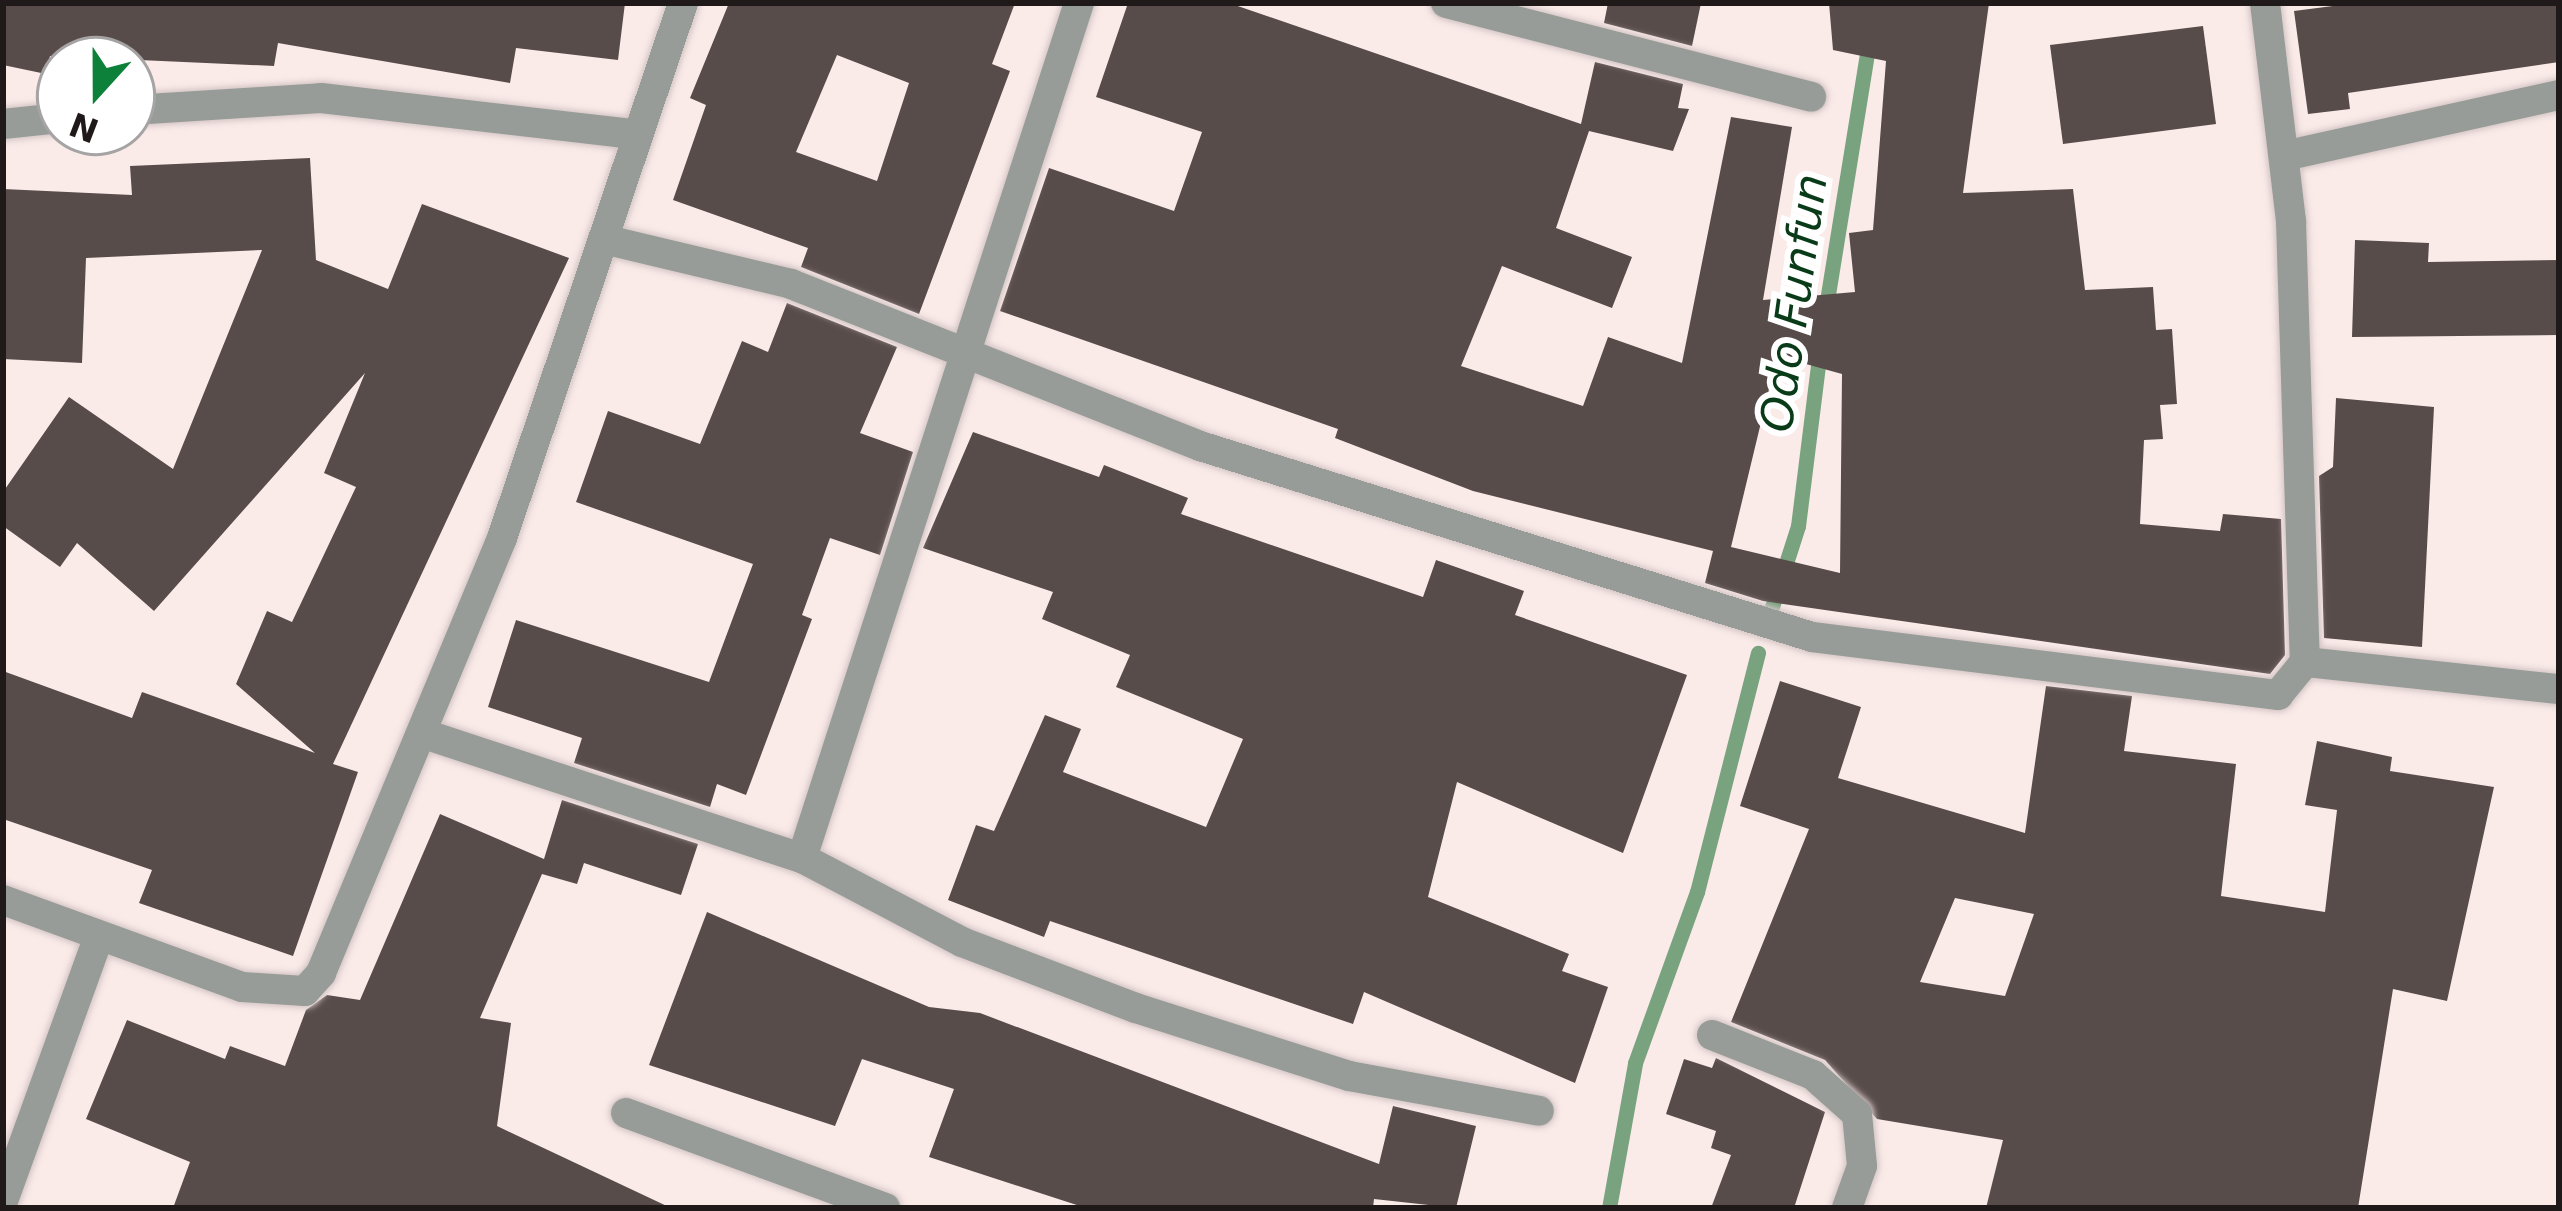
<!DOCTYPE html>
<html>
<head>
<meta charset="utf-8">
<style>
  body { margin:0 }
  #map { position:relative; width:2562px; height:1211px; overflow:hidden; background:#faebe9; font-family:"DejaVu Sans",sans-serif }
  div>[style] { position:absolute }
  .stream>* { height:15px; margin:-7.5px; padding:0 7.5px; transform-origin:7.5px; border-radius:7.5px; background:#79a27f }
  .building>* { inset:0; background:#584c4a }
  .roads { filter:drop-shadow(0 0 3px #d3c5c4) drop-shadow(0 0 3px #d3c5c4) }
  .street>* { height:30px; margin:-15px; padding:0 15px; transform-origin:15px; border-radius:15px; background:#979c98 }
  span { translate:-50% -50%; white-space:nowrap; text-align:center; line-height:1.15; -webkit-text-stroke:12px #fff; paint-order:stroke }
  .water-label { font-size:45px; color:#0a3b19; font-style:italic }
  .frame { position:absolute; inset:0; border:6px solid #1f1a19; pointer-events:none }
  .north { position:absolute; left:36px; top:36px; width:120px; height:120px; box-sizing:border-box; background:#fff; border:3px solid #a5a3a3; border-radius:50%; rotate:201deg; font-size:33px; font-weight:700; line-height:48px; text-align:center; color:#1f1a19 }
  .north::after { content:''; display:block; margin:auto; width:42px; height:54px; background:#0d8139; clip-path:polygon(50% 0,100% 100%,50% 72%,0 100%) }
</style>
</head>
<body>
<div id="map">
  <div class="stream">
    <i style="left:1825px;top:313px;width:314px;rotate:-80.8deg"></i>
    <i style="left:1771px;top:610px;width:88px;rotate:-72.2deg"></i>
    <i style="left:1798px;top:526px;width:178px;rotate:-82.9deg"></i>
    <i style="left:1609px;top:1208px;width:147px;rotate:-79.8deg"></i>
    <i style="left:1635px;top:1063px;width:182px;rotate:-70.1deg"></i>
    <i style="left:1697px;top:892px;width:247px;rotate:-75.7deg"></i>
  </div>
  <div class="building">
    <i style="clip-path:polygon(3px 3px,625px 3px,618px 60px,516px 48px,510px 83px,278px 43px,274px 66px,50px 56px,46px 74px,3px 65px)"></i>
    <i style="clip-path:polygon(evenodd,729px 3px,1015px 3px,992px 64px,1010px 71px,919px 314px,801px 267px,808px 248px,673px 200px,706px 105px,690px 98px,729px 3px,837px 55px,909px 83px,877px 181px,796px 152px,837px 55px)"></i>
    <i style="clip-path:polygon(evenodd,1128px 3px,1229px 3px,1581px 124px,1595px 62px,1683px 84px,1678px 108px,1689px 109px,1673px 151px,1589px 131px,1556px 228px,1632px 257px,1612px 308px,1502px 266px,1461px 366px,1583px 406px,1608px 337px,1682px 363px,1731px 117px,1792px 127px,1763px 300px,1855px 292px,1849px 233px,1873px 230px,1886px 61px,1833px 50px,1829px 3px,1989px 3px,1963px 193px,2073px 189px,2085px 290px,2153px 287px,2156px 330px,2172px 329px,2177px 404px,2160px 405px,2163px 439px,2144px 440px,2140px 524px,2220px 531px,2223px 514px,2281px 519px,2285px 655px,2270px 674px,1763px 601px,1705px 583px,1713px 551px,1473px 491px,1335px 438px,1338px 429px,1000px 311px,1049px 168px,1174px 211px,1202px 132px,1096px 97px,1128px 3px,1777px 356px,1842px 374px,1840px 573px,1731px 547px,1777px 356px)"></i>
    <i style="clip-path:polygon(1608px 3px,1701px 3px,1692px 46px,1604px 23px)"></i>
    <i style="clip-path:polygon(2356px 3px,2559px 3px,2559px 62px,2348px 93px,2350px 109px,2308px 114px,2294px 11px)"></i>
    <i style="clip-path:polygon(2203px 26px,2216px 124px,2063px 144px,2050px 45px)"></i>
    <i style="clip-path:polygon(310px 158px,316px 260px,388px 289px,422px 204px,569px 258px,333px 764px,358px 772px,293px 956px,139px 903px,152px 870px,3px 819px,3px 671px,132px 718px,142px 692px,315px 753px,236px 684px,267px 611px,292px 622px,356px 487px,324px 473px,365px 373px,154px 611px,77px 543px,60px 567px,3px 526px,3px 492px,69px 397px,173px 469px,262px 250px,86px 258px,82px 363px,3px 359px,3px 189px,132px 195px,130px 166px)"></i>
    <i style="clip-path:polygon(2355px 240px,2429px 243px,2428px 262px,2559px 260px,2559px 335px,2352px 337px)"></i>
    <i style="clip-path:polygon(787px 303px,897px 347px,860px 433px,913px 452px,880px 555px,830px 538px,802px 615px,812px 619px,746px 795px,717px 784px,710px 807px,574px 763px,582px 738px,488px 707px,516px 620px,709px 682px,753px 564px,576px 502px,608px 411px,700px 444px,742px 341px,768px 352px)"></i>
    <i style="clip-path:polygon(2336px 398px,2434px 407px,2422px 647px,2324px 638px,2319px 476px,2333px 467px)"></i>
    <i style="clip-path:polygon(973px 432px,1099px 477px,1104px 465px,1188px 498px,1181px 514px,1423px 597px,1436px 560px,1524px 591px,1515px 615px,1687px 675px,1623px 853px,1457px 782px,1428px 897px,1569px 954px,1562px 971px,1608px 987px,1575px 1083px,1364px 992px,1353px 1024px,1050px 921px,1044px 937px,948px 900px,976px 825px,994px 831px,1045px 715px,1081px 729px,1063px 772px,1206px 827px,1243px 739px,1116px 687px,1130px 655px,1042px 619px,1053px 592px,923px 548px)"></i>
    <i style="clip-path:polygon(evenodd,1780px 681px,1861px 707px,1838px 778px,2025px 833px,2046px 686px,2132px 696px,2124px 751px,2236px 764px,2221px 896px,2325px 912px,2337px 810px,2305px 805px,2317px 741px,2392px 757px,2390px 771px,2494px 787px,2447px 1001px,2393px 989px,2358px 1208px,1986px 1208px,2003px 1140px,1877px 1119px,1825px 1060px,1731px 1022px,1809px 829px,1740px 806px,1780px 681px,1955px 898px,2034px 914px,2005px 996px,1920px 982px,1955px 898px)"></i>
    <i style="clip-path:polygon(562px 800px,698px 844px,681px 895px,584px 863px,577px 884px,542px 874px,480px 1018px,511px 1023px,497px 1126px,671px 1208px,173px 1208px,190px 1162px,86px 1119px,127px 1020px,225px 1059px,230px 1046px,285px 1066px,306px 1010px,327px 995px,360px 1000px,440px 814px,544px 859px)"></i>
    <i style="clip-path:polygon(707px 912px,929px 1007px,980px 1013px,1379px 1164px,1393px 1106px,1476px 1126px,1456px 1208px,1374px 1199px,1373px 1208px,1086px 1208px,929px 1157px,954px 1089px,862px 1059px,835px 1126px,649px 1065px)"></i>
    <i style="clip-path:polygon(1716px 1058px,1825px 1112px,1794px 1208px,1711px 1208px,1731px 1155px,1711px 1148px,1716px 1131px,1666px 1114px,1684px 1059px,1712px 1068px)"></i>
  </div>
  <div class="roads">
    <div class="street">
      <i style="left:1446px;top:3px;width:377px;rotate:14.4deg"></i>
      <i style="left:2265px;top:3px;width:220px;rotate:83.2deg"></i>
      <i style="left:2291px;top:221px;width:441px;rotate:88.2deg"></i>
      <i style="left:132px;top:110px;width:189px;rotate:-3.6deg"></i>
      <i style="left:321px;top:98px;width:315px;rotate:6.6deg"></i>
      <i style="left:3px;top:124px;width:57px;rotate:-6deg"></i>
      <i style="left:2284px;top:156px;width:282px;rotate:-12.5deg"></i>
      <i style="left:607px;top:240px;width:189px;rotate:13.4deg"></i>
      <i style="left:791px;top:284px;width:440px;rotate:21.6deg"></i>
      <i style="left:1200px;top:446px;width:641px;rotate:17.33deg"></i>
      <i style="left:1812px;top:637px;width:470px;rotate:7.1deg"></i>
      <i style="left:2278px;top:695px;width:43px;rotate:-50.7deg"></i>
      <i style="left:2305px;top:662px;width:255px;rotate:6.1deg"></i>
      <i style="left:427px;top:735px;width:395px;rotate:18.2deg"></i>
      <i style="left:802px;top:858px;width:181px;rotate:27.7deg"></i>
      <i style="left:962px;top:942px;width:186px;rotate:20.8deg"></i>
      <i style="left:1136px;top:1008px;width:224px;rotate:17.7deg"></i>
      <i style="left:1349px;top:1076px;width:193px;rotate:10.4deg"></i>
      <i style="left:802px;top:858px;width:899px;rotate:-72.05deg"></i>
      <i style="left:3px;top:900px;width:254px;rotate:20deg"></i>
      <i style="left:242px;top:987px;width:63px;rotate:3.6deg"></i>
      <i style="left:305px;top:991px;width:24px;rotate:-48deg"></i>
      <i style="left:321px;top:973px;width:471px;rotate:-67.4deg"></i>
      <i style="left:502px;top:538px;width:565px;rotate:-71.31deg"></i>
      <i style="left:1712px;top:1035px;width:109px;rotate:21.6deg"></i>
      <i style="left:1813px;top:1075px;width:59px;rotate:41.6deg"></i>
      <i style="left:1857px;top:1114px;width:52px;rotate:84.5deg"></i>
      <i style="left:1862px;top:1166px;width:45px;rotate:109.7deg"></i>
      <i style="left:626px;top:1113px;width:276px;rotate:20.1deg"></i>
      <i style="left:3px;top:1201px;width:279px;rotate:-70.1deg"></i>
    </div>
  </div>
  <div class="water-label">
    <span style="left:1794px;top:303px;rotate:-82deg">Odo Funfun</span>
  </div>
  <div class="frame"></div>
  <div class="north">N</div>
</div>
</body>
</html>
